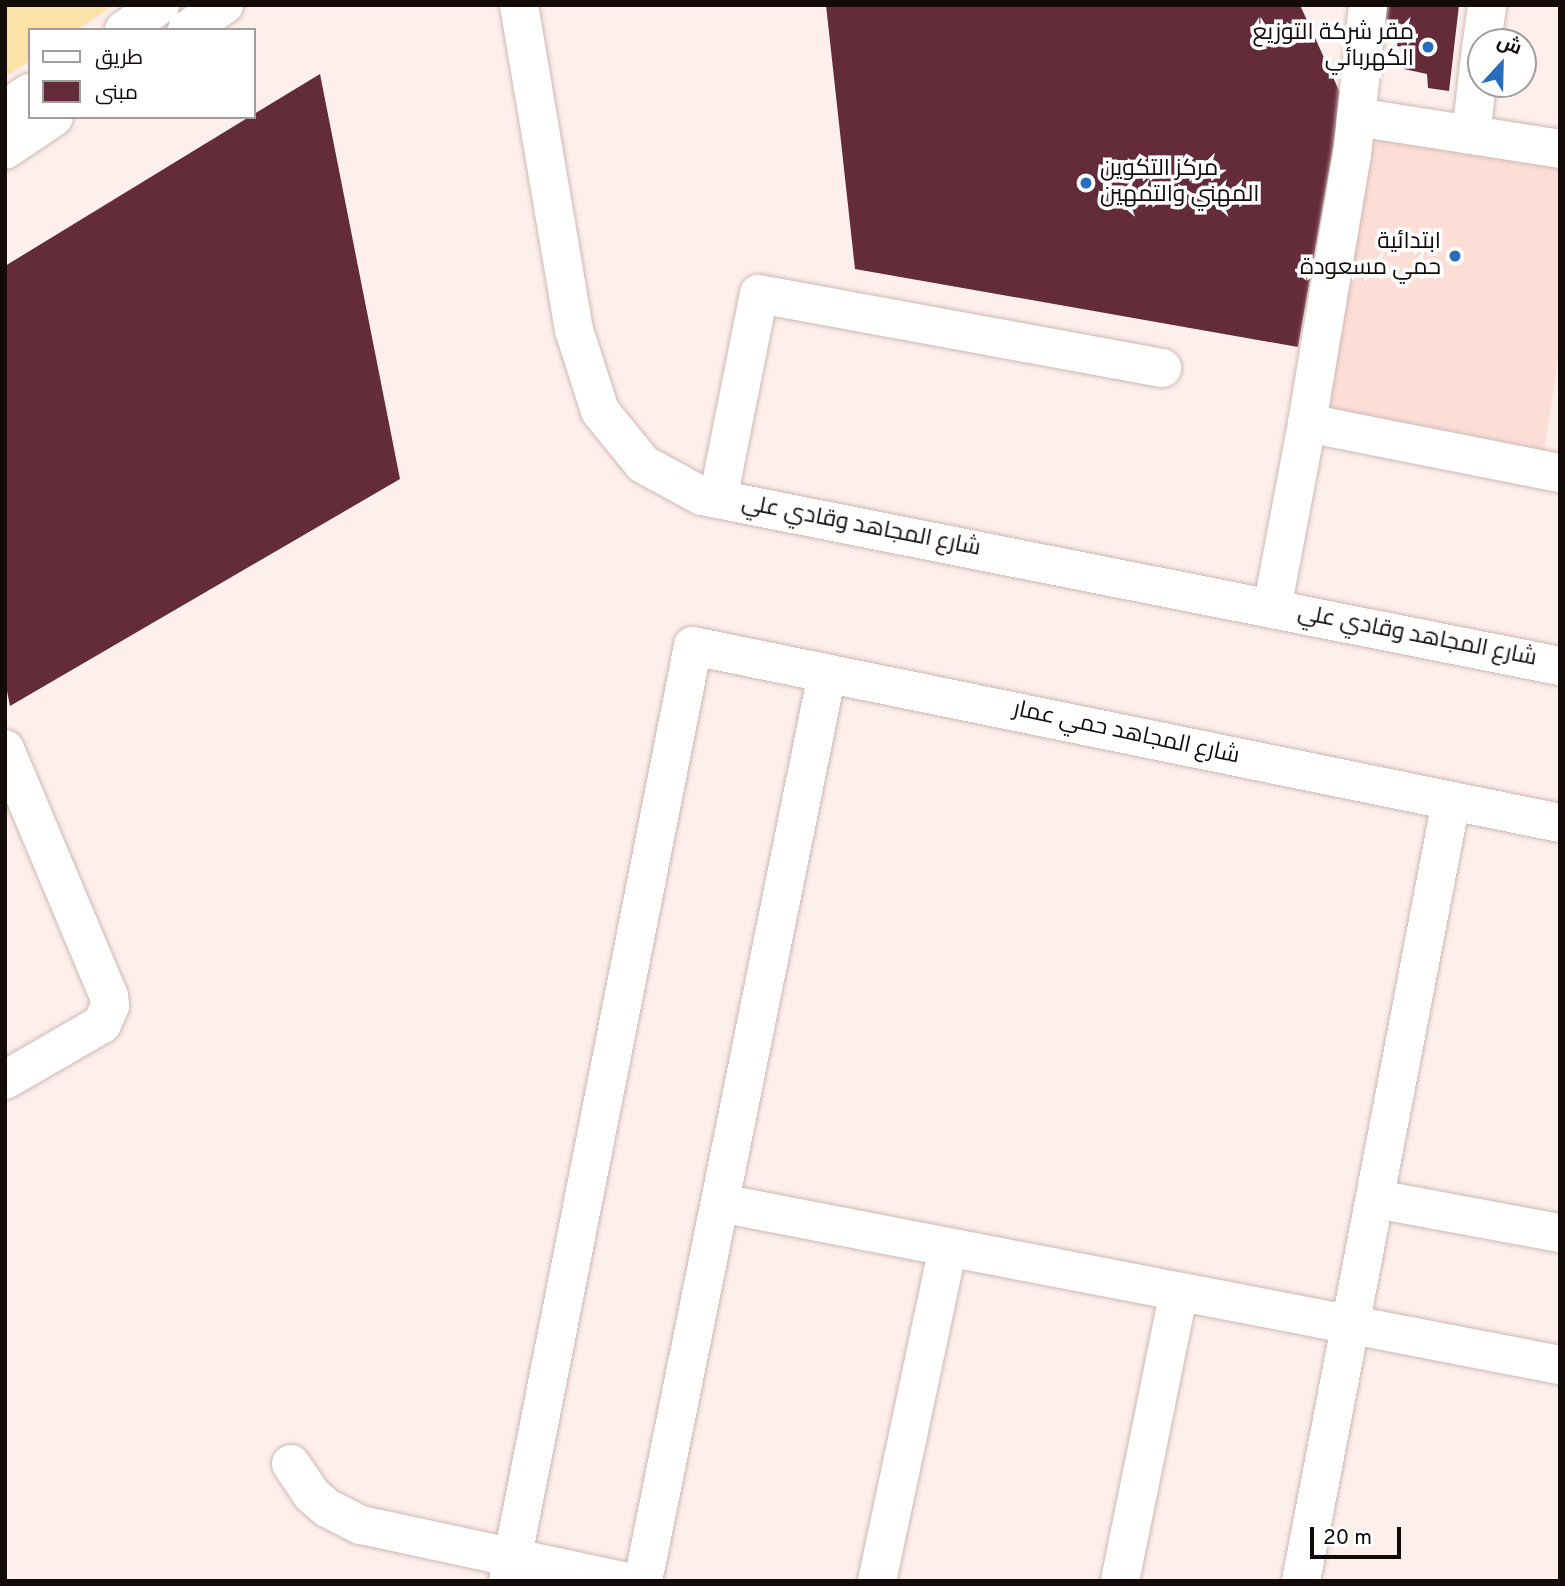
<!DOCTYPE html>
<html>
<head>
<meta charset="utf-8">
<style>
  body { margin:0 }
  #map { position:relative; width:1565px; height:1586px; overflow:hidden; background:#fdefec; font-family:Overpass,Cairo,sans-serif }
  div>[style] { position:absolute }
  .built>* { inset:0; background:#fdded6 }
  .green>* { inset:0; background:#fbe3a8 }
  .building>* { inset:0; background:#642b3a }
  .roads { filter:drop-shadow(0 0 2px #cfb9b4) drop-shadow(0 0 2px #cfb9b4) }
  .minor>* { height:38px; margin:-19px; padding:0 19px; transform-origin:19px; border-radius:19px; background:#fff }
  .major>* { height:38px; margin:-19px; padding:0 19px; transform-origin:19px; border-radius:19px; background:#fff }
  .dots>* { width:19px; height:19px; translate:-50% -50%; box-sizing:border-box; border:4px solid #fff; border-radius:50% }
  span { translate:-50% -50%; white-space:nowrap; text-align:center; line-height:1.15; -webkit-text-stroke:7px #fff; paint-order:stroke }
  .poi-label { font-size:23px; color:#120b09 }
  .right { translate:-100% -50%; text-align:right }
  .left { translate:0 -50%; text-align:left }
  .street-label { font-size:23px; color:#120b09 }
  .frame { position:absolute; inset:0; border:7px solid #120b09; pointer-events:none }
  .legend { position:absolute; left:28px; top:28px; width:228px; height:91px; box-sizing:border-box; background:#fff; border:2px solid #a09d9d; margin:0; padding:9px 12px; list-style:none; font-size:21px; color:#120b09 }
  .legend li { display:flex; align-items:center; gap:14px; height:35px }
  .legend b { width:35px; border:2px solid #a09d9d }
  .north { position:absolute; left:1467px; top:28px; width:70px; height:70px; box-sizing:border-box; background:#fff; border:2px solid #a09d9d; border-radius:50%; rotate:22deg; font-size:19px; font-weight:700; line-height:28px; text-align:center; color:#120b09 }
  .north::after { content:''; display:block; margin:auto; width:24px; height:32px; background:#276cbd; clip-path:polygon(50% 0,100% 100%,50% 72%,0 100%) }
  .scale { position:absolute; left:1310px; top:1527px; width:91px; height:32px; box-sizing:border-box; border:4px solid #120b09; border-top:0; padding-left:9px; font-size:21px; line-height:24px; white-space:nowrap; color:#120b09; -webkit-text-stroke:5px #fff; paint-order:stroke }
</style>
</head>
<body>
<div id="map">
  <div class="built">
    <i style="clip-path:polygon(1371px 138px,1560px 165px,1560px 348px,1544px 452px,1325px 412px)"></i>
  </div>
  <div class="green">
    <i style="clip-path:polygon(5px 5px,114px 5px,77px 30px,30px 30px,30px 61px,5px 77px)"></i>
  </div>
  <div class="building">
    <i style="clip-path:polygon(826px 5px,1300px 5px,1342px 97px,1298px 347px,855px 269px)"></i>
    <i style="clip-path:polygon(1379px 5px,1459px 5px,1449px 91px,1428px 88px,1427px 74px,1404px 69px,1408px 48px,1397px 46px,1401px 24px,1377px 21px)"></i>
    <i style="clip-path:polygon(320px 74px,400px 479px,10px 706px,5px 681px,5px 266px,249px 117px,254px 117px,254px 114px)"></i>
  </div>
  <div class="roads">
    <div class="minor">
      <i style="left:519px;top:5px;width:330px;rotate:80.4deg"></i>
      <i style="left:574px;top:330px;width:85px;rotate:72.2deg"></i>
      <i style="left:600px;top:411px;width:68px;rotate:50.9deg"></i>
      <i style="left:643px;top:464px;width:67px;rotate:28.5deg"></i>
      <i style="left:702px;top:496px;width:875px;rotate:11.21deg"></i>
      <i style="left:1482px;top:42px;width:37px;rotate:-82deg"></i>
      <i style="left:1356px;top:117px;width:206px;rotate:8.9deg"></i>
      <i style="left:1471px;top:135px;width:87px;rotate:-83.4deg"></i>
      <i style="left:1307px;top:423px;width:258px;rotate:11.2deg"></i>
      <i style="left:718px;top:499px;width:209px;rotate:-78.7deg"></i>
      <i style="left:759px;top:294px;width:410px;rotate:10.4deg"></i>
      <i style="left:1272px;top:609px;width:189px;rotate:-79.3deg"></i>
      <i style="left:1307px;top:423px;width:272px;rotate:-80.5deg"></i>
      <i style="left:1352px;top:155px;width:151px;rotate:-83.9deg"></i>
      <i style="left:5px;top:749px;width:268px;rotate:67.2deg"></i>
      <i style="left:109px;top:996px;width:10px;rotate:84deg"></i>
      <i style="left:110px;top:1006px;width:20px;rotate:114deg"></i>
      <i style="left:102px;top:1024px;width:112px;rotate:150deg"></i>
      <i style="left:1376px;top:1199px;width:187px;rotate:10.5deg"></i>
      <i style="left:720px;top:1203px;width:855px;rotate:10.92deg"></i>
      <i style="left:291px;top:1464px;width:37px;rotate:56deg"></i>
      <i style="left:312px;top:1495px;width:20px;rotate:41deg"></i>
      <i style="left:327px;top:1508px;width:38px;rotate:27deg"></i>
      <i style="left:361px;top:1525px;width:268px;rotate:12.1deg"></i>
      <i style="left:508px;top:1581px;width:953px;rotate:-78.81deg"></i>
      <i style="left:693px;top:646px;width:885px;rotate:11.54deg"></i>
      <i style="left:643px;top:1581px;width:926px;rotate:-78.54deg"></i>
      <i style="left:877px;top:1581px;width:341px;rotate:-78deg"></i>
      <i style="left:1120px;top:1581px;width:295px;rotate:-78.5deg"></i>
      <i style="left:1301px;top:1581px;width:794px;rotate:-79.11deg"></i>
    </div>
    <div class="major">
      <i style="left:124px;top:30px;width:44px;rotate:-34.8deg"></i>
      <i style="left:187px;top:30px;width:45px;rotate:-34deg"></i>
      <i style="left:5px;top:109px;width:30px;rotate:-33deg"></i>
      <i style="left:5px;top:150px;width:59px;rotate:-34deg"></i>
    </div>
  </div>
  <div class="dots">
    <i style="left:1428px;top:47px;background:#276cbd"></i>
    <i style="left:1086px;top:183px;background:#276cbd"></i>
    <i style="left:1455px;top:256px;background:#276cbd"></i>
  </div>
  <div class="poi-label">
    <span class="right" style="left:1414px;top:47px">مقر شركة التوزيع<br>الكهربائي</span>
    <span class="left" style="left:1100px;top:183px">مركز التكوين<br>المهني والتمهين</span>
    <span class="right" style="left:1441px;top:256px">ابتدائية<br>حمي مسعودة</span>
  </div>
  <div class="street-label">
    <span style="left:861px;top:527px;rotate:11deg">شارع المجاهد وقادي علي</span>
    <span style="left:1417px;top:637px;rotate:11deg">شارع المجاهد وقادي علي</span>
    <span style="left:1126px;top:734px;rotate:12deg">شارع المجاهد حمي عمار</span>
  </div>
  <div class="frame"></div>
  <ul class="legend">
  <li><b style="height:9px;background:#fff"></b>طريق</li>
  <li><b style="height:19px;background:#642b3a"></b>مبنى</li>
  </ul>
  <div class="north">ش</div>
  <div class="scale">20 m</div>
</div>
</body>
</html>
